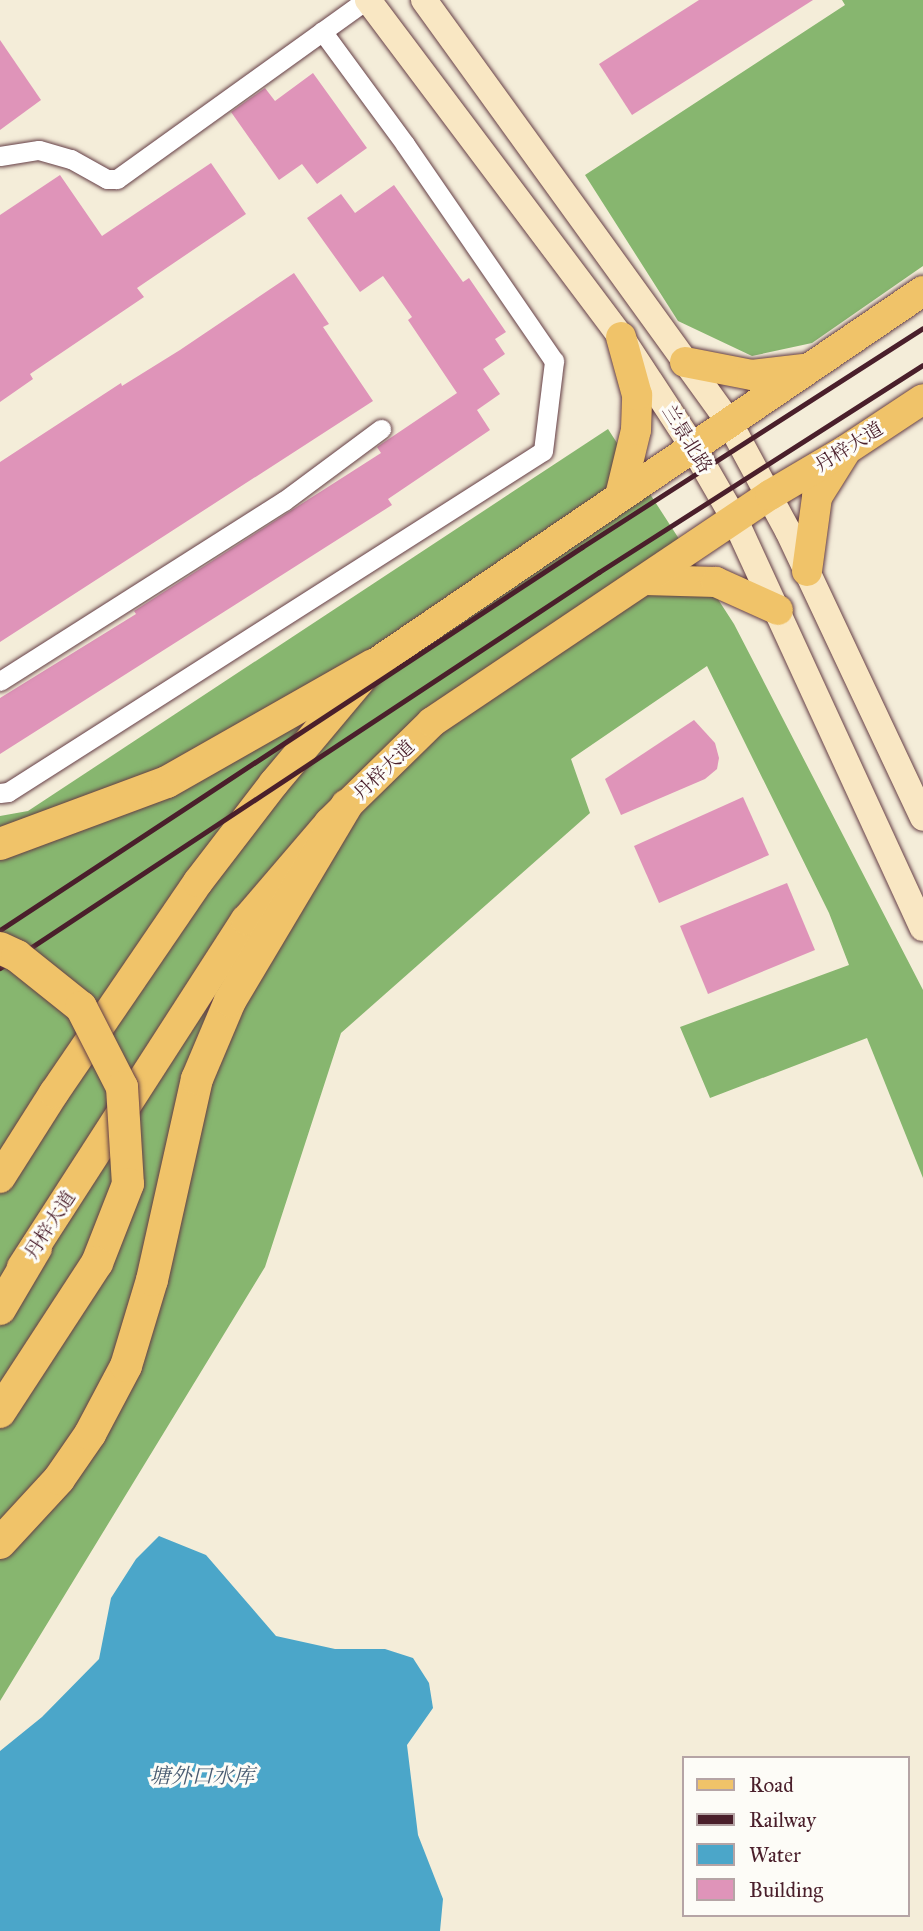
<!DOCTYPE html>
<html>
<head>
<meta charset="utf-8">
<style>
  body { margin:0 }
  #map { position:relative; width:923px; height:1931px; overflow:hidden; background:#f4edd9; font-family:"IM FELL Great Primer","Noto Serif SC",serif }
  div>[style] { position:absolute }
  .forest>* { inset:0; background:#87b66f }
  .water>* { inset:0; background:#4ba6c9 }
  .building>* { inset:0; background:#df94b9 }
  .roads { filter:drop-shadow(0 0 2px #643e45) drop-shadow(0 0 2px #643e45) }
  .minor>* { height:19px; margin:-9.5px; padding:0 9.5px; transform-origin:9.5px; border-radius:9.5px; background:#fff }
  .secondary>* { height:26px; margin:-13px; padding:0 13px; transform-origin:13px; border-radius:13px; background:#f9e7c3 }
  .primary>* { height:30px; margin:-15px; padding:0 15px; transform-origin:15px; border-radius:15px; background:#f0c369 }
  .trunk>* { height:32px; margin:-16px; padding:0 16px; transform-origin:16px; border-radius:16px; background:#f0c369 }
  .rail>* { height:5px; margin:-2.5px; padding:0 2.5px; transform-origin:2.5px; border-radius:2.5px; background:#4a1f2b }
  .bridges { filter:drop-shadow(0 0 2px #643e45) drop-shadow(0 0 2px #643e45) }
  .trunk-bridge>* { height:32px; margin:-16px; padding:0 16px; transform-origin:16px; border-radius:16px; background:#f0c369 }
  span { translate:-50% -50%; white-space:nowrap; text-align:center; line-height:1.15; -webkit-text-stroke:6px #fdfcf7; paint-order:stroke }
  .street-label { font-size:19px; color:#4a1f2b }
  .water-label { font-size:21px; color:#4a5c72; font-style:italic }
  .legend { position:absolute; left:682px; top:1756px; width:228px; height:161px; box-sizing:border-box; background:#fdfcf7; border:2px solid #b5a4a5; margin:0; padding:9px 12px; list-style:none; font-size:21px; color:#4a1f2b }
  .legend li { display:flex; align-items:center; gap:14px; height:35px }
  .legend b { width:35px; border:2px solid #b5a4a5 }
</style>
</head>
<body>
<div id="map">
  <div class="forest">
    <i style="clip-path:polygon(842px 0,923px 0,923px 266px,812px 343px,752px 356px,678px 321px,585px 175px,845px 5px)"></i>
    <i style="clip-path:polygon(608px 429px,734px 624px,923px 990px,923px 1178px,867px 1038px,710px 1098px,680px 1027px,849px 965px,829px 913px,707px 666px,571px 759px,590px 813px,341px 1033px,265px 1267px,0 1701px,0 816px,28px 811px)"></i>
  </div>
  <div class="water">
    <i style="clip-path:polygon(159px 1536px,206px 1555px,276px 1636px,335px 1649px,385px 1649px,413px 1658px,429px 1683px,433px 1708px,407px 1745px,418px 1835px,443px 1899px,440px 1931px,0 1931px,0 1751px,42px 1717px,99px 1659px,111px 1598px,136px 1559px)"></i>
  </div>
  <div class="building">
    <i style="clip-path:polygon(699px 0,813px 0,632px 115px,599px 64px)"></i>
    <i style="clip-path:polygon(0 40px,41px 100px,0 130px)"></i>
    <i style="clip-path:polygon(313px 73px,367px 148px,317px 184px,302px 164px,279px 180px,231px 112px,265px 88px,275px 101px)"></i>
    <i style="clip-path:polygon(211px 163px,246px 214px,137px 288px,144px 297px,30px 374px,33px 379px,0 402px,0 215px,60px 175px,102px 236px)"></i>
    <i style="clip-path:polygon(394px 185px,463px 282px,469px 278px,506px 332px,495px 339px,505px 354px,483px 369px,500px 394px,477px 410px,490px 430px,388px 499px,392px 505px,0 754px,0 698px,136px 614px,134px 611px,381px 453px,377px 447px,457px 393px,408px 320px,412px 317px,383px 276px,360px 292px,307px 218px,341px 194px,355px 213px)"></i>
    <i style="clip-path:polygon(294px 273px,329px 324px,323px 327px,373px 401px,0 642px,0 462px,121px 383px,122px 386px,180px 350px)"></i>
    <i style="clip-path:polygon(694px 720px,715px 743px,719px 758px,717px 769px,705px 779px,621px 815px,605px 779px)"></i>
    <i style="clip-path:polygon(743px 797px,769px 855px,659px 903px,634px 846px)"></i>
    <i style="clip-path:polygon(787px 883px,815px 950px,708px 994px,680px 926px)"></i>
  </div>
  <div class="roads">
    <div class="minor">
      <i style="left:0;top:156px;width:39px;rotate:-9deg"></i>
      <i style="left:39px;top:150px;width:33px;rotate:16deg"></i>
      <i style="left:71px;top:159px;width:41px;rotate:29.1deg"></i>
      <i style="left:107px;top:179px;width:10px"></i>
      <i style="left:117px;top:179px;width:307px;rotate:-35.7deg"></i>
      <i style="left:0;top:681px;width:336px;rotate:-32.4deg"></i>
      <i style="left:284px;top:501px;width:121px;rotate:-36.6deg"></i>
      <i style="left:0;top:793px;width:8px;rotate:-7deg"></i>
      <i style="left:8px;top:792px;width:634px;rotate:-32.51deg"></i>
      <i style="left:543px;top:451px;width:91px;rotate:-83deg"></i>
      <i style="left:554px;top:361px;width:263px;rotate:-124.5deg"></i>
      <i style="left:405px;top:144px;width:140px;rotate:-126.3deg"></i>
    </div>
    <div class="secondary">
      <i style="left:368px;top:0;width:421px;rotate:53.1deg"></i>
      <i style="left:621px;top:337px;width:131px;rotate:56.8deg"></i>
      <i style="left:693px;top:447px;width:84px;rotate:60.1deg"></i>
      <i style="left:735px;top:520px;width:449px;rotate:65.3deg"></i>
      <i style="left:424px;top:0;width:521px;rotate:54.14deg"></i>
      <i style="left:729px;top:422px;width:124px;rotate:61.6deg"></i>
      <i style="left:788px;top:531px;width:317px;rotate:64.8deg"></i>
    </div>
    <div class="primary">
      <i style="left:685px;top:362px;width:68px;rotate:11deg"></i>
      <i style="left:752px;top:375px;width:52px;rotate:-6.6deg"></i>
      <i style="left:620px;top:496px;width:68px;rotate:-76.4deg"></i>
      <i style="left:636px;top:430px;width:35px;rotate:-88deg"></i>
      <i style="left:637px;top:395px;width:60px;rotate:-105.4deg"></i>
      <i style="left:807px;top:571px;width:75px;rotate:-82.3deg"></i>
      <i style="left:817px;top:497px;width:51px;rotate:-57.9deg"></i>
      <i style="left:645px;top:580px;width:71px;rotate:1.6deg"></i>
      <i style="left:716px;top:582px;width:68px;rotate:24.3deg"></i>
      <i style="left:0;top:1178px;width:101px;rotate:-57.6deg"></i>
      <i style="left:54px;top:1093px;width:255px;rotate:-55.7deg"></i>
      <i style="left:198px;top:882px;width:125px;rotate:-52.5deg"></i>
      <i style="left:274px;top:783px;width:154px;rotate:-50deg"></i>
      <i style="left:373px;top:665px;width:665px;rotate:-34.22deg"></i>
      <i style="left:22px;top:1267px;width:413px;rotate:-57.2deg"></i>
      <i style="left:246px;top:920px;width:128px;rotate:-49.4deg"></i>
      <i style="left:329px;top:823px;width:144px;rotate:-44.4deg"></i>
      <i style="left:432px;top:722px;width:407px;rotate:-33.9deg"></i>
      <i style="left:770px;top:495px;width:88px;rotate:-30.6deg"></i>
      <i style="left:846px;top:450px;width:92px;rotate:-33.5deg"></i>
    </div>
    <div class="trunk">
      <i style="left:0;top:844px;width:178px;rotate:-20.4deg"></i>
      <i style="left:167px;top:782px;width:237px;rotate:-29.6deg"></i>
      <i style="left:0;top:1309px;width:71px;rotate:-59.5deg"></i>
      <i style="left:0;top:1543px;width:87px;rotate:-47.3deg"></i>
      <i style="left:59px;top:1479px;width:55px;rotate:-55.4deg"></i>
      <i style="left:90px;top:1434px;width:77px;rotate:-62.1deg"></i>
      <i style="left:126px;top:1366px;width:90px;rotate:-73.2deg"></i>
      <i style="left:152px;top:1280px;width:206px;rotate:-77.4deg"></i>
      <i style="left:197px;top:1079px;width:85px;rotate:-67.1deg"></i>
      <i style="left:230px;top:1001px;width:228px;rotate:-59.2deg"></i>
    </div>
  </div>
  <div class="rail">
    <i style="left:0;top:930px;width:697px;rotate:-33.35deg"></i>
    <i style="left:582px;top:547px;width:405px;rotate:-32.7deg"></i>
    <i style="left:0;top:968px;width:718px;rotate:-33.47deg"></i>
    <i style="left:599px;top:572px;width:384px;rotate:-32.6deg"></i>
  </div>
  <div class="bridges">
    <div class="trunk-bridge">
      <i style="left:0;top:948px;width:19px;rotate:25deg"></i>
      <i style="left:17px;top:956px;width:82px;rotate:38.6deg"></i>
      <i style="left:81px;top:1007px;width:90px;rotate:62.9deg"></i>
      <i style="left:122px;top:1087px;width:97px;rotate:86.5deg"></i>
      <i style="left:128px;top:1184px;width:85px;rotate:111.4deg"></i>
      <i style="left:97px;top:1263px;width:178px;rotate:123.1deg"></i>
    </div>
  </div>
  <div class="street-label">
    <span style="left:687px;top:439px;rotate:58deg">兰景北路</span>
    <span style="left:849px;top:447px;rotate:-32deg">丹梓大道</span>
    <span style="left:384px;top:770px;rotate:-44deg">丹梓大道</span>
    <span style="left:50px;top:1225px;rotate:-57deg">丹梓大道</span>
  </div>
  <div class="water-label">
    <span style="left:202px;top:1776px">塘外口水库</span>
  </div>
  <ul class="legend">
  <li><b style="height:9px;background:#f0c369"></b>Road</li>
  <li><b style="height:9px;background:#4a1f2b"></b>Railway</li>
  <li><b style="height:19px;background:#4ba6c9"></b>Water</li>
  <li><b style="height:19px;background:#df94b9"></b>Building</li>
  </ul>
</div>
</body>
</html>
